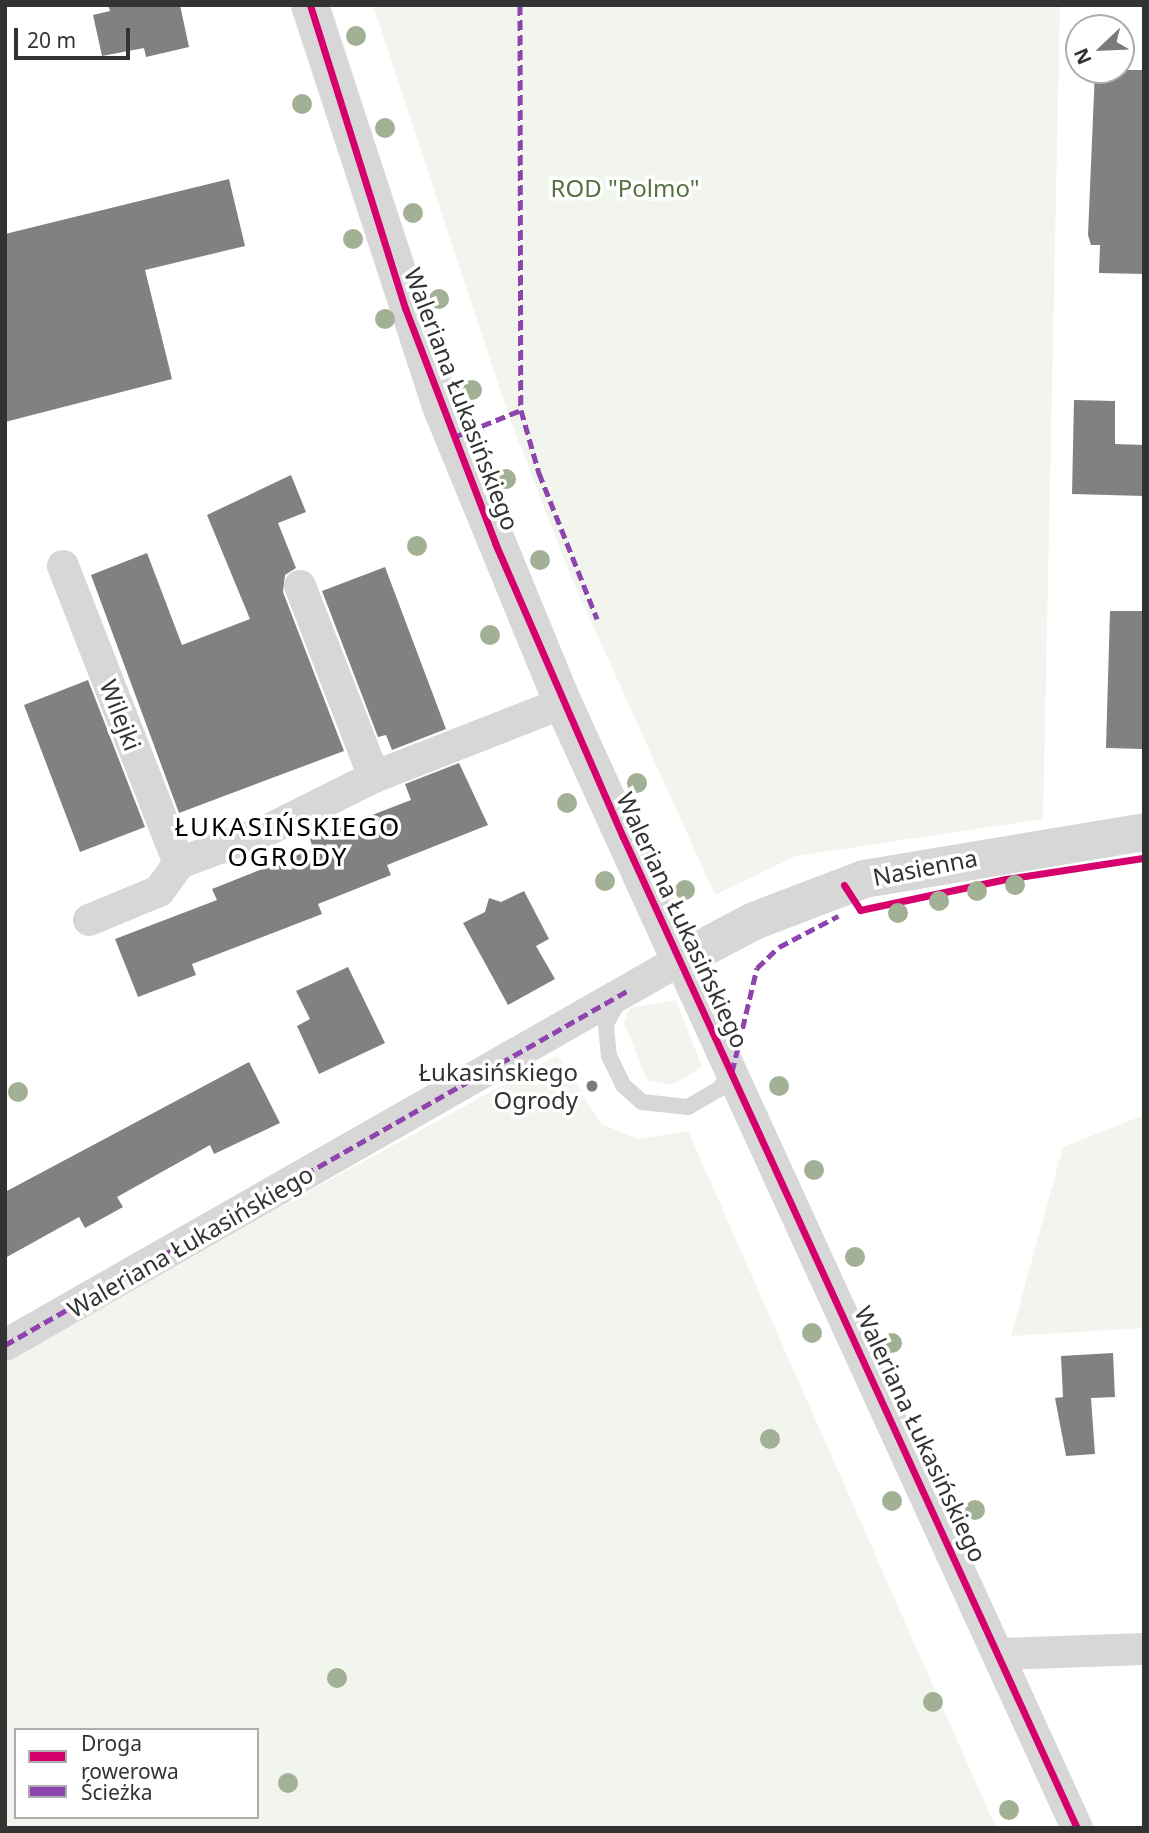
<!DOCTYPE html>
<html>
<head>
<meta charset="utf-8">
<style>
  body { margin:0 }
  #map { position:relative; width:1149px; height:1833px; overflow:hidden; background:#fff; font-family:"Noto Sans",sans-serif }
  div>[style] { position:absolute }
  .green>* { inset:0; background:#f1f5ed }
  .building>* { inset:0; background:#818181 }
  .service>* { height:16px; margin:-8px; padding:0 8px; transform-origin:8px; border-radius:8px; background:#d7d7d7 }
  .minor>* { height:32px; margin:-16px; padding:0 16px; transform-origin:16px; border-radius:16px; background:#d7d7d7 }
  .tertiary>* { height:38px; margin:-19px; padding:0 19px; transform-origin:19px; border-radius:19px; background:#d7d7d7 }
  .quiet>* { height:5px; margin-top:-2.5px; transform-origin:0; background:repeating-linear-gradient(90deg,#8e44ad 0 10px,transparent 0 15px) }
  .cycleway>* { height:7px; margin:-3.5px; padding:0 3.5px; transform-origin:3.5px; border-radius:3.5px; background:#d6006c }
  .trees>* { width:20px; height:20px; margin:-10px; border-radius:50%; background:#a2b095 }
  .dots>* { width:19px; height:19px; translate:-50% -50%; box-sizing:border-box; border:4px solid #fff; border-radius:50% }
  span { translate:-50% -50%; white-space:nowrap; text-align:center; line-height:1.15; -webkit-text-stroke:7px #fff; paint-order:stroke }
  .park-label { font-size:24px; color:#56703f }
  .street-label { font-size:24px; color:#333 }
  .poi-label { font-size:24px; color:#333 }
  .right { translate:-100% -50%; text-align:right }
  .neighbourhood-label { font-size:26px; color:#000; letter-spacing:2px }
  .frame { position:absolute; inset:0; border:7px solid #333; pointer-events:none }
  .legend { position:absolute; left:14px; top:1728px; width:245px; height:91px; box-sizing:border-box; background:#fff; border:2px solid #adadad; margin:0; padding:9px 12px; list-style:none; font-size:21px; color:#333 }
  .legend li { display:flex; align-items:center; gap:14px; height:35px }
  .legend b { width:35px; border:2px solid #adadad }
  .north { position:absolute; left:1065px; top:14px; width:70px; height:70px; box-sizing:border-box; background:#fff; border:2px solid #adadad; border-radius:50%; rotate:247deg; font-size:19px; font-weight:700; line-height:28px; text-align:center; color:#333 }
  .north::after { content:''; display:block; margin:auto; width:24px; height:32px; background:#7a7a7a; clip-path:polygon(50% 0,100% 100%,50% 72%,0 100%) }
  .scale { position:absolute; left:14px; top:28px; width:116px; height:32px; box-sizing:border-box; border:4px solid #333; border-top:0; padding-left:9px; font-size:21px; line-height:24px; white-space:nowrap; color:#333; -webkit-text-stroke:5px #fff; paint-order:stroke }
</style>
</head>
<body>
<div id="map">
  <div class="green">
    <i style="clip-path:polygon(373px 5px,1060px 5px,1043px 819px,796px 856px,715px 895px,571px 577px,508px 414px)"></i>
    <i style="clip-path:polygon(676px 1000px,702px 1067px,672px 1085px,647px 1080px,624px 1022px,630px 1008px)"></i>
    <i style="clip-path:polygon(evenodd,558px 1055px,601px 1124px,638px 1139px,688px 1131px,996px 1828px,5px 1828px,5px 1358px,558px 1055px,16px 1730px,257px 1730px,257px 1817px,16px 1817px,16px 1730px)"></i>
    <i style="clip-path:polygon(1144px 1115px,1144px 1328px,1011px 1336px,1063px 1147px)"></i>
  </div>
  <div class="building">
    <i style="clip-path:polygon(108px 5px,180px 5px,189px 47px,146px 57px,144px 48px,102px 56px,93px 15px,110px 11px)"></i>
    <i style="clip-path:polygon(1095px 70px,1144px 70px,1144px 274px,1099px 273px,1100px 245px,1091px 245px,1088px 235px)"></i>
    <i style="clip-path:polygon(229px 179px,245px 246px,145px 270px,172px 379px,5px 422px,5px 234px)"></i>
    <i style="clip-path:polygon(1074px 400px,1115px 401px,1115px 444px,1144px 445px,1144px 496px,1072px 494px)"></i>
    <i style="clip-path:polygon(291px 475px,306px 512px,278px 523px,296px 568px,285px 575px,283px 592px,344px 751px,179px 813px,91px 575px,147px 553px,182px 645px,250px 619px,207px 515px)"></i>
    <i style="clip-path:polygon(385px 567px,446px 729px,392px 750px,386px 735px,378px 737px,322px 591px)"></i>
    <i style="clip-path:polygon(1110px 611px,1144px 611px,1144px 749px,1106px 748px)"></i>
    <i style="clip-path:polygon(88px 680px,145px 827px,80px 852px,24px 705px)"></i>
    <i style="clip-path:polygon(459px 763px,488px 825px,387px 865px,391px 875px,318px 904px,322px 914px,192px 964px,196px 975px,138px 997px,115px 939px,217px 900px,212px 889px,313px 849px,310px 839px,411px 800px,405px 784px)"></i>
    <i style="clip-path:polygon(524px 891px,549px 939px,536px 946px,555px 979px,508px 1005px,463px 923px,485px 912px,489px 898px,501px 902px)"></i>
    <i style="clip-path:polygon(348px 967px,385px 1043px,319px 1074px,297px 1026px,310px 1019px,296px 991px)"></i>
    <i style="clip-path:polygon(249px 1062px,280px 1123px,214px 1154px,210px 1145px,117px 1197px,123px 1207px,85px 1228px,79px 1217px,5px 1258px,5px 1192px)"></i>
    <i style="clip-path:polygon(1113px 1353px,1115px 1397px,1091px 1398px,1095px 1454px,1066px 1456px,1055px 1398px,1063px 1397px,1061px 1356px)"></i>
  </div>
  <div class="service">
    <i style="left:618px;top:1003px;width:24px;rotate:120deg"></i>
    <i style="left:606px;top:1024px;width:32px;rotate:85deg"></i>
    <i style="left:609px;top:1056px;width:32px;rotate:64deg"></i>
    <i style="left:623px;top:1085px;width:25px;rotate:42deg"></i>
    <i style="left:642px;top:1102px;width:46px;rotate:6.2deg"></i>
    <i style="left:688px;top:1107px;width:36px;rotate:-30deg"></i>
    <i style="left:719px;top:1089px;width:21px;rotate:-53deg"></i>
  </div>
  <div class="minor">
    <i style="left:63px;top:566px;width:319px;rotate:68.7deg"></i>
    <i style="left:300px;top:586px;width:205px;rotate:68.8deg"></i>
    <i style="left:89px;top:920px;width:76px;rotate:-22.5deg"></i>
    <i style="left:159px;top:891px;width:34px;rotate:-54deg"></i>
    <i style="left:179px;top:863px;width:95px;rotate:-20.3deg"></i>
    <i style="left:268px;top:830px;width:119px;rotate:-26.6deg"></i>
    <i style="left:374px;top:777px;width:203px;rotate:-21.4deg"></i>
    <i style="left:5px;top:1345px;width:777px;rotate:-29.7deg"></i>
    <i style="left:680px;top:960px;width:954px;rotate:65.42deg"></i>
    <i style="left:1002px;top:1654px;width:142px;rotate:-2deg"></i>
  </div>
  <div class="tertiary">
    <i style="left:310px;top:5px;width:422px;rotate:71.9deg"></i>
    <i style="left:441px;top:406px;width:321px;rotate:67.7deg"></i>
    <i style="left:563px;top:703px;width:282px;rotate:65.5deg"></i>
    <i style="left:680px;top:960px;width:84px;rotate:-27.8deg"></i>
    <i style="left:754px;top:921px;width:118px;rotate:-20.9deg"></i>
    <i style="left:864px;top:879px;width:284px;rotate:-9.5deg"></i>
  </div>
  <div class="quiet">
    <i style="left:520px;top:5px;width:405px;rotate:89.9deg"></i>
    <i style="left:521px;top:410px;width:66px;rotate:74.1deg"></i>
    <i style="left:539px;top:473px;width:157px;rotate:68.3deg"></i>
    <i style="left:454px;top:437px;width:72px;rotate:-21.9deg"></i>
    <i style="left:732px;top:1072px;width:107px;rotate:-76.5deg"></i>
    <i style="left:757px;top:968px;width:30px;rotate:-44deg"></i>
    <i style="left:779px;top:947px;width:67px;rotate:-27.7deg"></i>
    <i style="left:5px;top:1345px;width:718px;rotate:-29.64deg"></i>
  </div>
  <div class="cycleway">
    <i style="left:310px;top:5px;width:318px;rotate:72.6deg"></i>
    <i style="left:405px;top:308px;width:252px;rotate:69deg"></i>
    <i style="left:495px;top:543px;width:321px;rotate:66.5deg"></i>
    <i style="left:623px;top:837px;width:1090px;rotate:65.39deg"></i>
    <i style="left:844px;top:885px;width:30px;rotate:57deg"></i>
    <i style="left:860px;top:910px;width:149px;rotate:-12deg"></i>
    <i style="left:1006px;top:879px;width:140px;rotate:-8.7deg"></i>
  </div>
  <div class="trees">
    <i style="left:356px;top:36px"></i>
    <i style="left:302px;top:104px"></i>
    <i style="left:385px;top:128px"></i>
    <i style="left:413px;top:213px"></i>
    <i style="left:353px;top:239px"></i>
    <i style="left:439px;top:299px"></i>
    <i style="left:385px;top:319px"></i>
    <i style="left:472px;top:390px"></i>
    <i style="left:506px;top:479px"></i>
    <i style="left:417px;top:546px"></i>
    <i style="left:540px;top:560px"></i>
    <i style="left:490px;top:635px"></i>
    <i style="left:637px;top:783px"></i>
    <i style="left:567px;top:803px"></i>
    <i style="left:605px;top:881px"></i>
    <i style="left:1015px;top:885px"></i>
    <i style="left:685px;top:890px"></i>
    <i style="left:977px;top:891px"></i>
    <i style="left:939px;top:901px"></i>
    <i style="left:898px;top:913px"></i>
    <i style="left:779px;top:1086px"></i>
    <i style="left:18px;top:1092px"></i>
    <i style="left:814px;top:1170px"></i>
    <i style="left:855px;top:1257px"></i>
    <i style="left:812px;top:1333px"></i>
    <i style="left:892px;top:1343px"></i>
    <i style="left:770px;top:1439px"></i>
    <i style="left:892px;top:1501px"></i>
    <i style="left:975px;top:1510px"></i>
    <i style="left:337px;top:1678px"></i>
    <i style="left:933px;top:1702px"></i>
    <i style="left:288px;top:1783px"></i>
    <i style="left:1009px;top:1810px"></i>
  </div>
  <div class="dots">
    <i style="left:592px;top:1086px;background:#7a7a7a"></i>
  </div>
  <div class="park-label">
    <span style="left:625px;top:188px">ROD "Polmo"</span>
  </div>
  <div class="street-label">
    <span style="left:462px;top:399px;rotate:69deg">Waleriana Łukasińskiego</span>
    <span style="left:121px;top:715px;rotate:69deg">Wilejki</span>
    <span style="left:925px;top:867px;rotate:-11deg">Nasienna</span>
    <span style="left:683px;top:920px;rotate:65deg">Waleriana Łukasińskiego</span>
    <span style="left:190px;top:1241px;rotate:-30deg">Waleriana Łukasińskiego</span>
    <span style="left:921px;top:1434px;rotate:65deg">Waleriana Łukasińskiego</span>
  </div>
  <div class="poi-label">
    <span class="right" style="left:578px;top:1086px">Łukasińskiego<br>Ogrody</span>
  </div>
  <div class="neighbourhood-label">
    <span style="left:288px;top:842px">ŁUKASIŃSKIEGO<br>OGRODY</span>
  </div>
  <div class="frame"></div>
  <ul class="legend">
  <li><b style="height:9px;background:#d6006c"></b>Droga rowerowa</li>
  <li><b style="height:9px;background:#8e44ad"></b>Ścieżka</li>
  </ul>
  <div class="north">N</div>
  <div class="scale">20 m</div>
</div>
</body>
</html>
